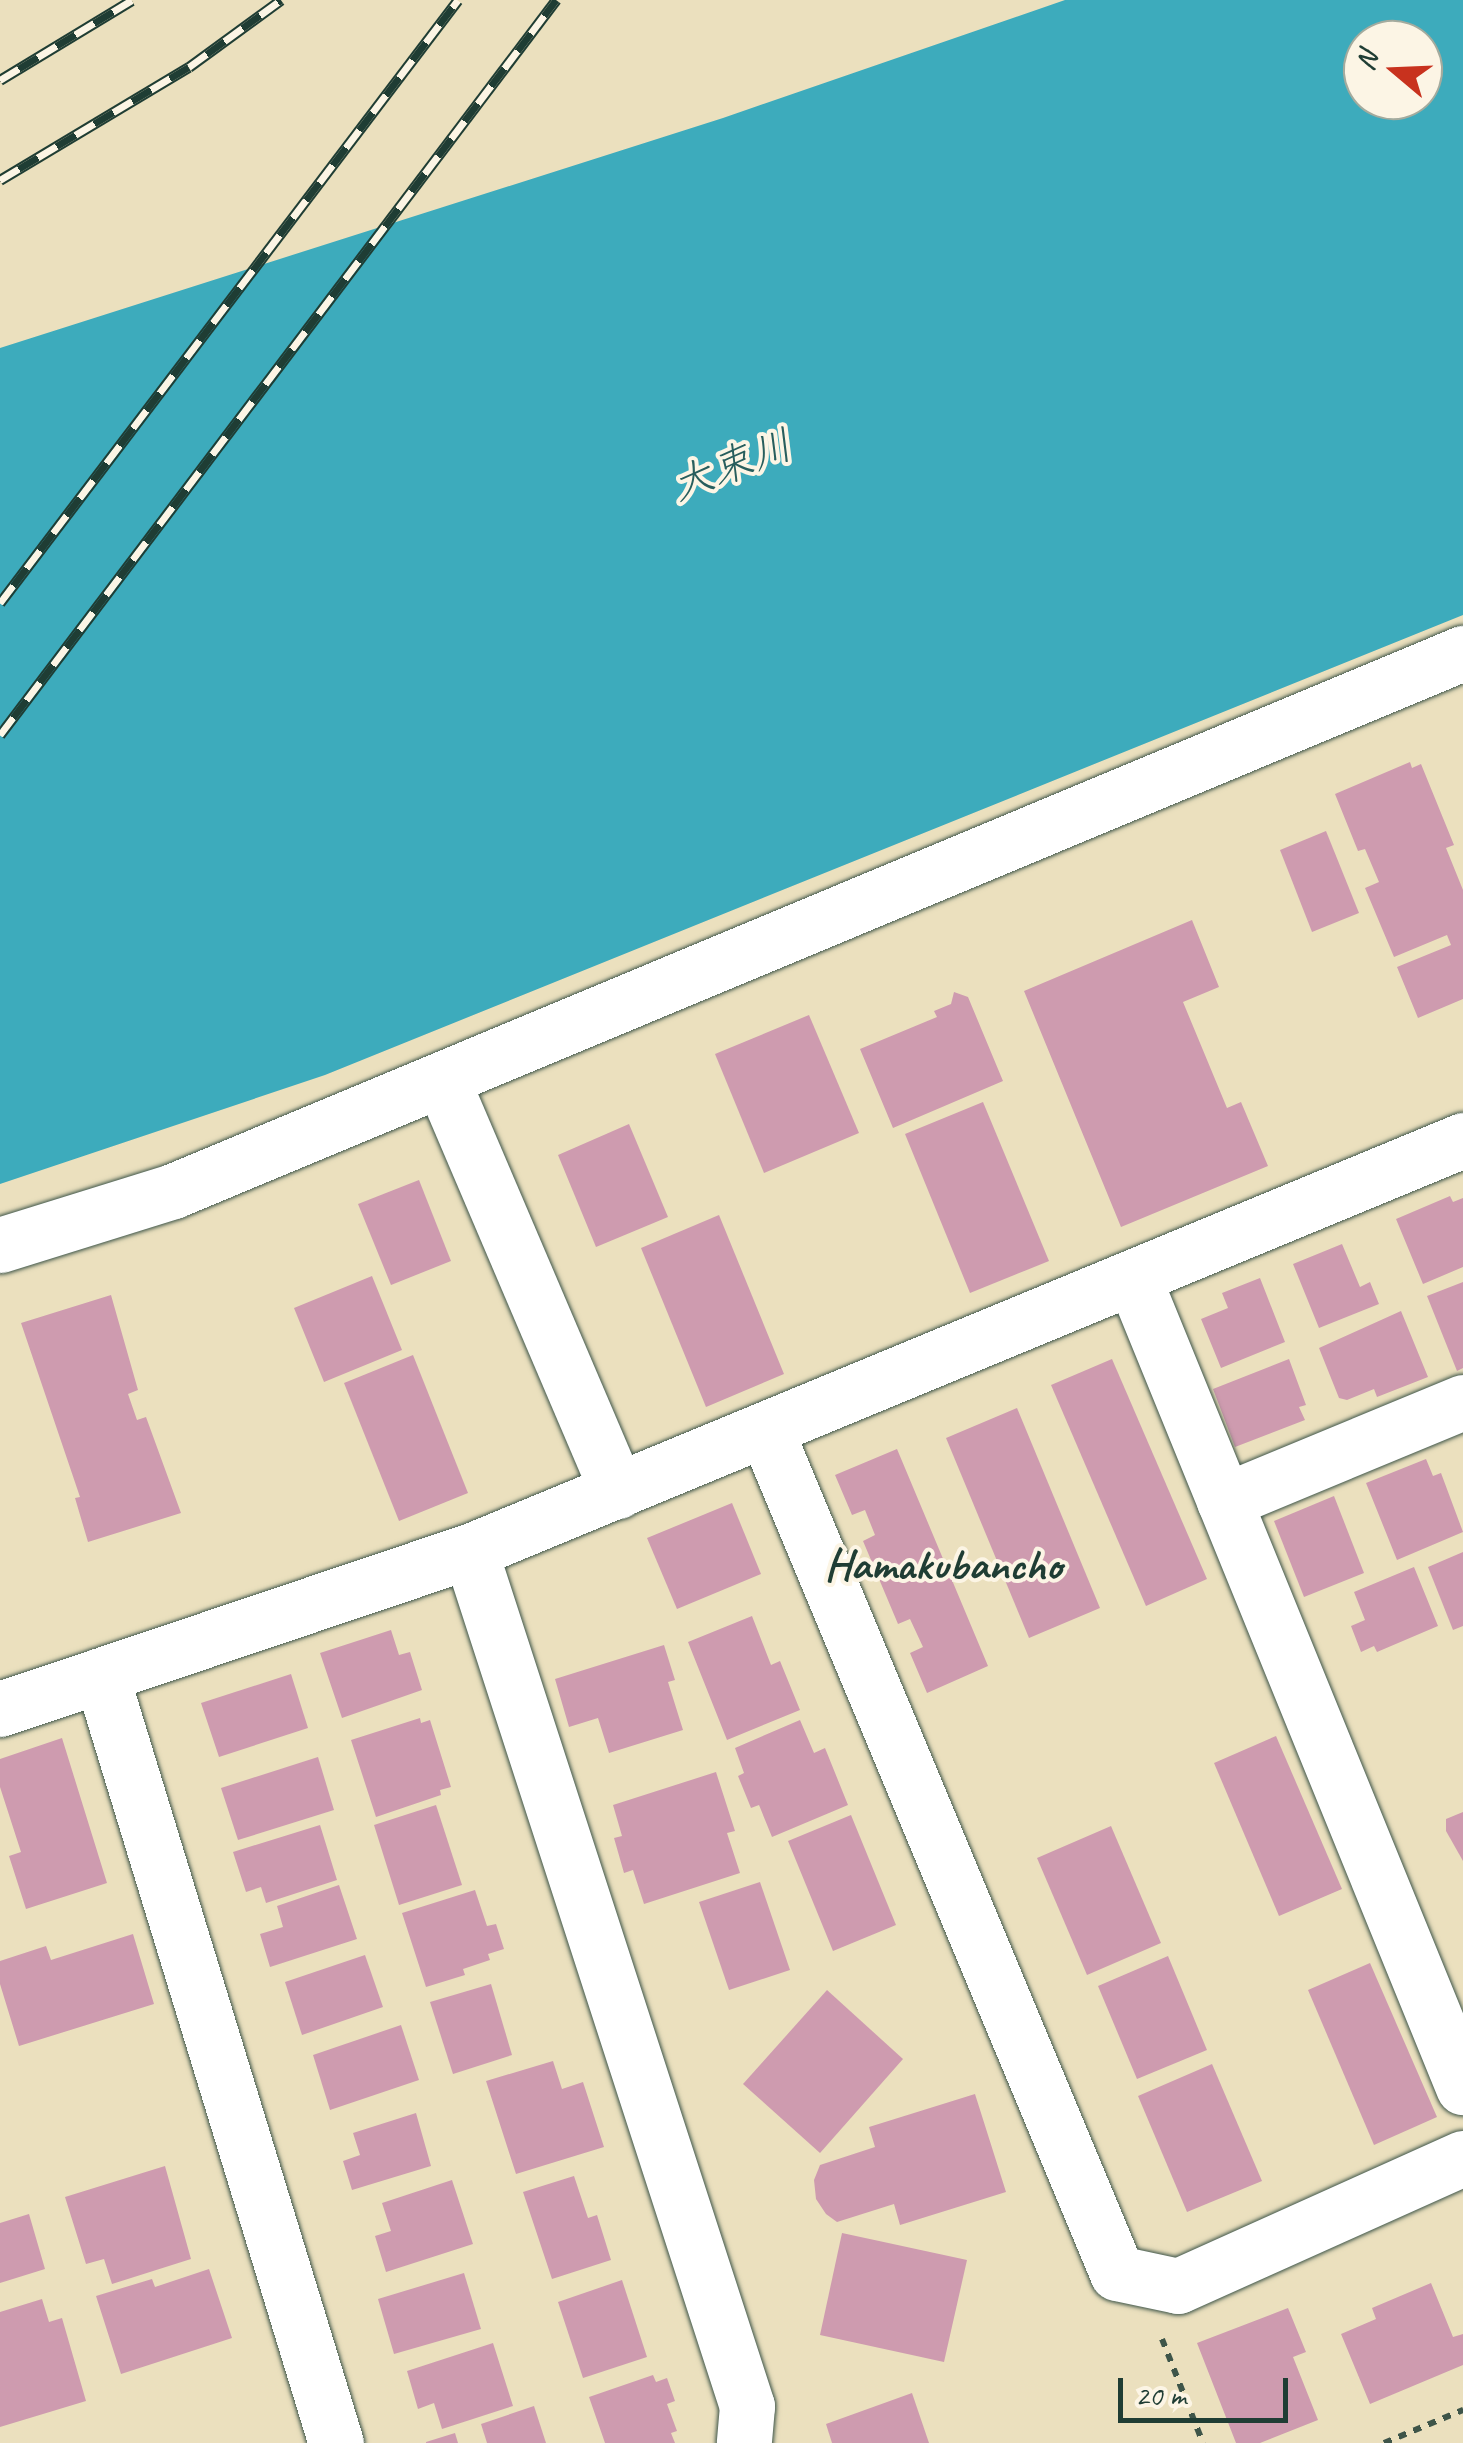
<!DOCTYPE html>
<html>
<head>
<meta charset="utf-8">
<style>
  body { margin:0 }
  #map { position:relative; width:1463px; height:2443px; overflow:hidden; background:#ebe0be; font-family:Caveat,"Klee One",sans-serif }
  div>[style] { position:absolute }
  .water>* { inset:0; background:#3dabbc }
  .building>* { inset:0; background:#ce9baf }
  .path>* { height:6px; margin-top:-3px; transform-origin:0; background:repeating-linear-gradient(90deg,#3e5549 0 8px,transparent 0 16px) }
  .roads { filter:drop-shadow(0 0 2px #3e5549) drop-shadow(0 0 2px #3e5549) }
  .minor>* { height:55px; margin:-27.5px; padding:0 27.5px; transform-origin:27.5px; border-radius:27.5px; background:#fff }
  .tertiary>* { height:55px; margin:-27.5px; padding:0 27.5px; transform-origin:27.5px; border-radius:27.5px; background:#fff }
  .rail>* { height:11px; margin-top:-5.5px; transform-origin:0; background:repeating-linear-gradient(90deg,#fcf5e5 0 22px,#1f3d34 0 44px); box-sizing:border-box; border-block:2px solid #1f3d34 }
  span { translate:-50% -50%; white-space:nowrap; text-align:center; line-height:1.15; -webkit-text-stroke:8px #fcf5e5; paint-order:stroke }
  .water-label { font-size:42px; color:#285e5d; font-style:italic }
  .quarter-label { font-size:45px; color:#1f3d34; font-weight:700 }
  .north { position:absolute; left:1343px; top:20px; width:100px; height:100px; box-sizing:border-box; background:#fcf5e5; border:2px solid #a4ab9e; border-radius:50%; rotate:289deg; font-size:28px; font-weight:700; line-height:40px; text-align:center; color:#1f3d34 }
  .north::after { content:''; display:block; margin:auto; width:35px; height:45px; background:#c8321e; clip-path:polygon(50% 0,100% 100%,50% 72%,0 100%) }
  .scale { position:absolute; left:1118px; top:2378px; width:170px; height:45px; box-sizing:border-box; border:5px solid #1f3d34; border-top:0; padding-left:12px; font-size:30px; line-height:35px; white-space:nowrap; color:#1f3d34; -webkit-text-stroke:8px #fcf5e5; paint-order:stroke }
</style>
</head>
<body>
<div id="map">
  <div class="water">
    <i style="clip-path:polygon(evenodd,1065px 0,1463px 0,1463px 615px,325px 1075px,0 1184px,0 348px,723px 118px,1065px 0,1363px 40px,1423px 40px,1423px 100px,1363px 100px,1363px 40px)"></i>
  </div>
  <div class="building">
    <i style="clip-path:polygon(1410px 762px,1412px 768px,1421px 764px,1454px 845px,1446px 848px,1463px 890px,1463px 999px,1418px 1018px,1397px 967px,1451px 945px,1447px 935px,1394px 957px,1365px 888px,1379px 882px,1365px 849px,1358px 851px,1335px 794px)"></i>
    <i style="clip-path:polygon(1326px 831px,1359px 913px,1312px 932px,1280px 850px)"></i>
    <i style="clip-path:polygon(1192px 920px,1219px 987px,1183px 1002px,1227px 1108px,1241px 1102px,1268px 1166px,1121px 1227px,1024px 991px)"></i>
    <i style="clip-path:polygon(954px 992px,968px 997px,1003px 1081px,893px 1128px,860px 1049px,937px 1017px,934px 1011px,951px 1004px)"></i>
    <i style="clip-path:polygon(809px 1015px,859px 1133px,764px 1173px,715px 1054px)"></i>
    <i style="clip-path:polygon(983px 1102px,1049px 1261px,970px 1293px,905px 1134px)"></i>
    <i style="clip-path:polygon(629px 1124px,668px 1217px,596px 1247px,558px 1155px)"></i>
    <i style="clip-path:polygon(419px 1180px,451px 1261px,391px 1285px,358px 1204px)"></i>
    <i style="clip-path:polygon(1450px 1196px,1453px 1202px,1463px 1198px,1463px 1267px,1423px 1284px,1396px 1219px)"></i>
    <i style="clip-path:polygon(719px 1215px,784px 1374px,706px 1407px,641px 1248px)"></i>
    <i style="clip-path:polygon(1342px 1244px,1360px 1287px,1370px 1282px,1379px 1304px,1319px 1328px,1293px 1264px)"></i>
    <i style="clip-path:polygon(372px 1276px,402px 1350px,324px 1382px,294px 1308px)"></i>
    <i style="clip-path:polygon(1260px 1278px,1285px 1342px,1221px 1368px,1201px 1319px,1228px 1308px,1222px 1293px)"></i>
    <i style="clip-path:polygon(1463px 1282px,1463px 1368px,1457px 1371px,1427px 1296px)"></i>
    <i style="clip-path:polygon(111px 1295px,138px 1390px,128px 1394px,137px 1420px,146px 1417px,181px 1513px,88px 1542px,75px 1498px,80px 1497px,21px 1323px)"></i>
    <i style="clip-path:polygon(1401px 1311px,1428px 1377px,1377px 1397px,1374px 1389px,1347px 1400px,1339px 1398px,1319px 1348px)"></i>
    <i style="clip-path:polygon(413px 1355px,468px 1493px,399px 1521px,344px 1383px)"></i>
    <i style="clip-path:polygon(1112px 1359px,1207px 1579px,1146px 1606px,1051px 1385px)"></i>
    <i style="clip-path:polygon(1289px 1359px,1306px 1405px,1299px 1407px,1305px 1420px,1235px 1447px,1213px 1389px)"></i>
    <i style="clip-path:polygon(1017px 1408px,1100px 1608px,1029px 1638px,946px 1438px)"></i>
    <i style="clip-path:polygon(897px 1449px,988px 1666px,927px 1693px,910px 1653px,923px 1647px,910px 1619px,898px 1624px,863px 1541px,875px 1535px,865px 1510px,852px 1515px,835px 1475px)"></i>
    <i style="clip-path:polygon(1426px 1459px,1433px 1476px,1441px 1473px,1463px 1532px,1397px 1560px,1366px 1483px)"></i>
    <i style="clip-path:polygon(1334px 1496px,1364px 1573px,1304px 1597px,1274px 1521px)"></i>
    <i style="clip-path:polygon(732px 1503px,761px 1574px,677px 1609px,647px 1538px)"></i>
    <i style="clip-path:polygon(1463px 1552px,1463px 1626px,1453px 1630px,1428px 1567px)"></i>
    <i style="clip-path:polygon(1414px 1567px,1438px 1626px,1377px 1652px,1374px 1646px,1361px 1652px,1351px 1626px,1365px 1620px,1354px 1592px)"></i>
    <i style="clip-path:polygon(752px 1616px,771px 1665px,780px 1661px,800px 1710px,727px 1740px,688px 1642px)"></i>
    <i style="clip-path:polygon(391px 1630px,399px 1655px,410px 1652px,422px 1690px,342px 1718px,320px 1653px)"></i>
    <i style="clip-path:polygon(664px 1645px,675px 1680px,668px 1682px,683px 1730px,609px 1753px,598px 1718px,569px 1727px,555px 1679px)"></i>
    <i style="clip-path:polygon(291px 1674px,308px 1728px,219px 1757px,201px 1703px)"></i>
    <i style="clip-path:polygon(420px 1718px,421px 1723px,430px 1720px,451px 1787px,440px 1790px,441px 1795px,376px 1817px,351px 1740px)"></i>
    <i style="clip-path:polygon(800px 1720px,814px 1753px,825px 1748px,848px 1805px,772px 1837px,759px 1805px,751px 1808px,738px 1776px,744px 1773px,735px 1748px)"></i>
    <i style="clip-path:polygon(1276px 1736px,1342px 1889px,1279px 1916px,1214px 1763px)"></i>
    <i style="clip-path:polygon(62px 1738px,107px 1883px,26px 1909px,9px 1856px,21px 1852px,0 1787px,0 1759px)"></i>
    <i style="clip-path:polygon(318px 1757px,334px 1810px,238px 1840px,221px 1788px)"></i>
    <i style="clip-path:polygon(716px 1772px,735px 1831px,727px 1833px,740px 1873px,644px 1904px,633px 1870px,624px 1873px,614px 1838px,622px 1836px,613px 1805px)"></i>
    <i style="clip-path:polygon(436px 1805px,462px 1885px,399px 1905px,374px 1825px)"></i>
    <i style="clip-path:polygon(1463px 1812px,1463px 1861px,1446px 1831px,1446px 1819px)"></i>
    <i style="clip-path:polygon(851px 1815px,896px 1925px,833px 1951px,788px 1841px)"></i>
    <i style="clip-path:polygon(320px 1825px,337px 1880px,266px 1903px,261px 1887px,246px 1892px,233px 1852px)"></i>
    <i style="clip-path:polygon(1111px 1826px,1161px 1943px,1087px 1975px,1037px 1858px)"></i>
    <i style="clip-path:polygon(760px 1882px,790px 1970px,729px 1990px,699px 1902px)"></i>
    <i style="clip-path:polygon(339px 1885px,357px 1939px,270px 1967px,260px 1934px,283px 1927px,277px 1906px)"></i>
    <i style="clip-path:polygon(475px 1890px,487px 1926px,496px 1924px,504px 1949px,488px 1954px,490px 1960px,463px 1969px,465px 1975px,426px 1987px,402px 1913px)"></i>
    <i style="clip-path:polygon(133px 1934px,154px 2004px,19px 2046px,0 1984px,0 1961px,46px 1946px,51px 1960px)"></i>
    <i style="clip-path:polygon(365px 1955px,383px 2007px,302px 2035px,285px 1982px)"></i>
    <i style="clip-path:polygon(1168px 1956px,1207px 2050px,1137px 2079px,1098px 1986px)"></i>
    <i style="clip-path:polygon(1370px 1963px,1437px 2117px,1374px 2145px,1308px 1990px)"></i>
    <i style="clip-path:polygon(491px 1984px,512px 2055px,453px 2074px,430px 2002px)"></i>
    <i style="clip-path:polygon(827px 1990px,903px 2059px,820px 2153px,743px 2084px)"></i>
    <i style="clip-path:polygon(401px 2025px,419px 2080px,330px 2110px,313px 2055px)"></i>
    <i style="clip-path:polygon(553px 2061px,562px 2089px,583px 2082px,604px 2147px,516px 2174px,486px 2081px)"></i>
    <i style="clip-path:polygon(1212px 2064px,1262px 2181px,1187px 2212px,1138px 2096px)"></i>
    <i style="clip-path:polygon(975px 2094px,1006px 2192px,900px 2225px,894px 2204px,837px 2222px,826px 2214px,816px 2199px,814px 2180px,820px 2165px,875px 2147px,869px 2127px)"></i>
    <i style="clip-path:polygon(416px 2113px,431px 2166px,352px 2190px,343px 2161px,360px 2155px,353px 2133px)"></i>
    <i style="clip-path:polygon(165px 2166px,191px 2259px,112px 2284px,104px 2259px,86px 2264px,65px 2197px)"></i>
    <i style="clip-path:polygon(574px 2176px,588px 2218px,597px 2215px,611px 2260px,552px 2279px,523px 2192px)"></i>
    <i style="clip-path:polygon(452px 2180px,473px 2244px,386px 2272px,375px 2236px,391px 2231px,382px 2203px)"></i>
    <i style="clip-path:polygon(29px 2214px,45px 2269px,0 2283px,0 2223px)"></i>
    <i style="clip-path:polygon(842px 2233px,967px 2260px,944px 2362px,820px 2335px)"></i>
    <i style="clip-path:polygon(209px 2269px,232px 2338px,121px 2374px,96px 2296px,152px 2279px,155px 2287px)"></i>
    <i style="clip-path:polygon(464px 2273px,481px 2329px,394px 2354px,378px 2299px)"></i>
    <i style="clip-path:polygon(622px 2280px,647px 2357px,583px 2378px,558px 2302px)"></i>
    <i style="clip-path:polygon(1431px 2283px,1453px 2337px,1463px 2334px,1463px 2365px,1370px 2404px,1341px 2334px,1376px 2319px,1372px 2308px)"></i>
    <i style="clip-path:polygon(42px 2299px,49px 2322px,62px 2318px,86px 2401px,0 2427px,0 2312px)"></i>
    <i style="clip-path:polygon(1288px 2308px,1306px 2352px,1293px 2357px,1318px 2420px,1260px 2443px,1236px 2443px,1197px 2343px)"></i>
    <i style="clip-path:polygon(493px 2343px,513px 2406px,442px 2429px,434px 2403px,418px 2409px,407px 2371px)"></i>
    <i style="clip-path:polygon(653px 2375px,656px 2382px,667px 2378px,675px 2401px,667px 2404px,677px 2431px,671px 2433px,675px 2443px,605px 2443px,589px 2397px)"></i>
    <i style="clip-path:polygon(912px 2393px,929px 2443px,832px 2443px,826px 2424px)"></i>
    <i style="clip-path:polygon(534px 2406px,546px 2443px,487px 2443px,481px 2424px)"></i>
    <i style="clip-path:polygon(455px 2433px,458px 2443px,426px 2443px,426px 2442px)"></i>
  </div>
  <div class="path">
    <i style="left:1162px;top:2339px;width:112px;rotate:68.5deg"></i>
    <i style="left:1384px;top:2443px;width:86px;rotate:-22.7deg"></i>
  </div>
  <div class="roads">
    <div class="minor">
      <i style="left:442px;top:1080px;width:447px;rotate:66.9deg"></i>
      <i style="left:1133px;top:1277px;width:875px;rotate:67.83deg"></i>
      <i style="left:766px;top:1431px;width:912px;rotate:67.37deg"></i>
      <i style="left:1117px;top:2273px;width:62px;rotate:12deg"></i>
      <i style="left:1178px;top:2286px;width:312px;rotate:-24.2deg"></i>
      <i style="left:1224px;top:1501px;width:259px;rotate:-22.5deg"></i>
      <i style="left:470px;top:1551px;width:899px;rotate:72.05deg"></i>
      <i style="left:747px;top:2406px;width:37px;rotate:95deg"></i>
      <i style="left:101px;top:1675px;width:803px;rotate:72.99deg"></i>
    </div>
    <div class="tertiary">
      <i style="left:0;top:1245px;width:181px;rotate:-17.3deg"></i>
      <i style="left:173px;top:1191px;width:1398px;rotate:-22.64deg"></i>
      <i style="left:0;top:1709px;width:496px;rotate:-18.6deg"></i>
      <i style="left:470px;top:1551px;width:1075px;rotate:-22.48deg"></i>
    </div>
  </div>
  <div class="rail">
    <i style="left:0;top:80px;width:154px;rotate:-31.2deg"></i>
    <i style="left:0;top:180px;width:220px;rotate:-30.9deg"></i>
    <i style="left:189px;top:67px;width:114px;rotate:-36.1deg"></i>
    <i style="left:0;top:603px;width:757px;rotate:-52.78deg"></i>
    <i style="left:0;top:735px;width:922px;rotate:-52.89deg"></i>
  </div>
  <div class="water-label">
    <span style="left:732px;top:466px;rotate:-21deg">大束川</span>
  </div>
  <div class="quarter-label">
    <span style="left:943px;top:1565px">Hamakubancho</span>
  </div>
  <div class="north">N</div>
  <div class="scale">20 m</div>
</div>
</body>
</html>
